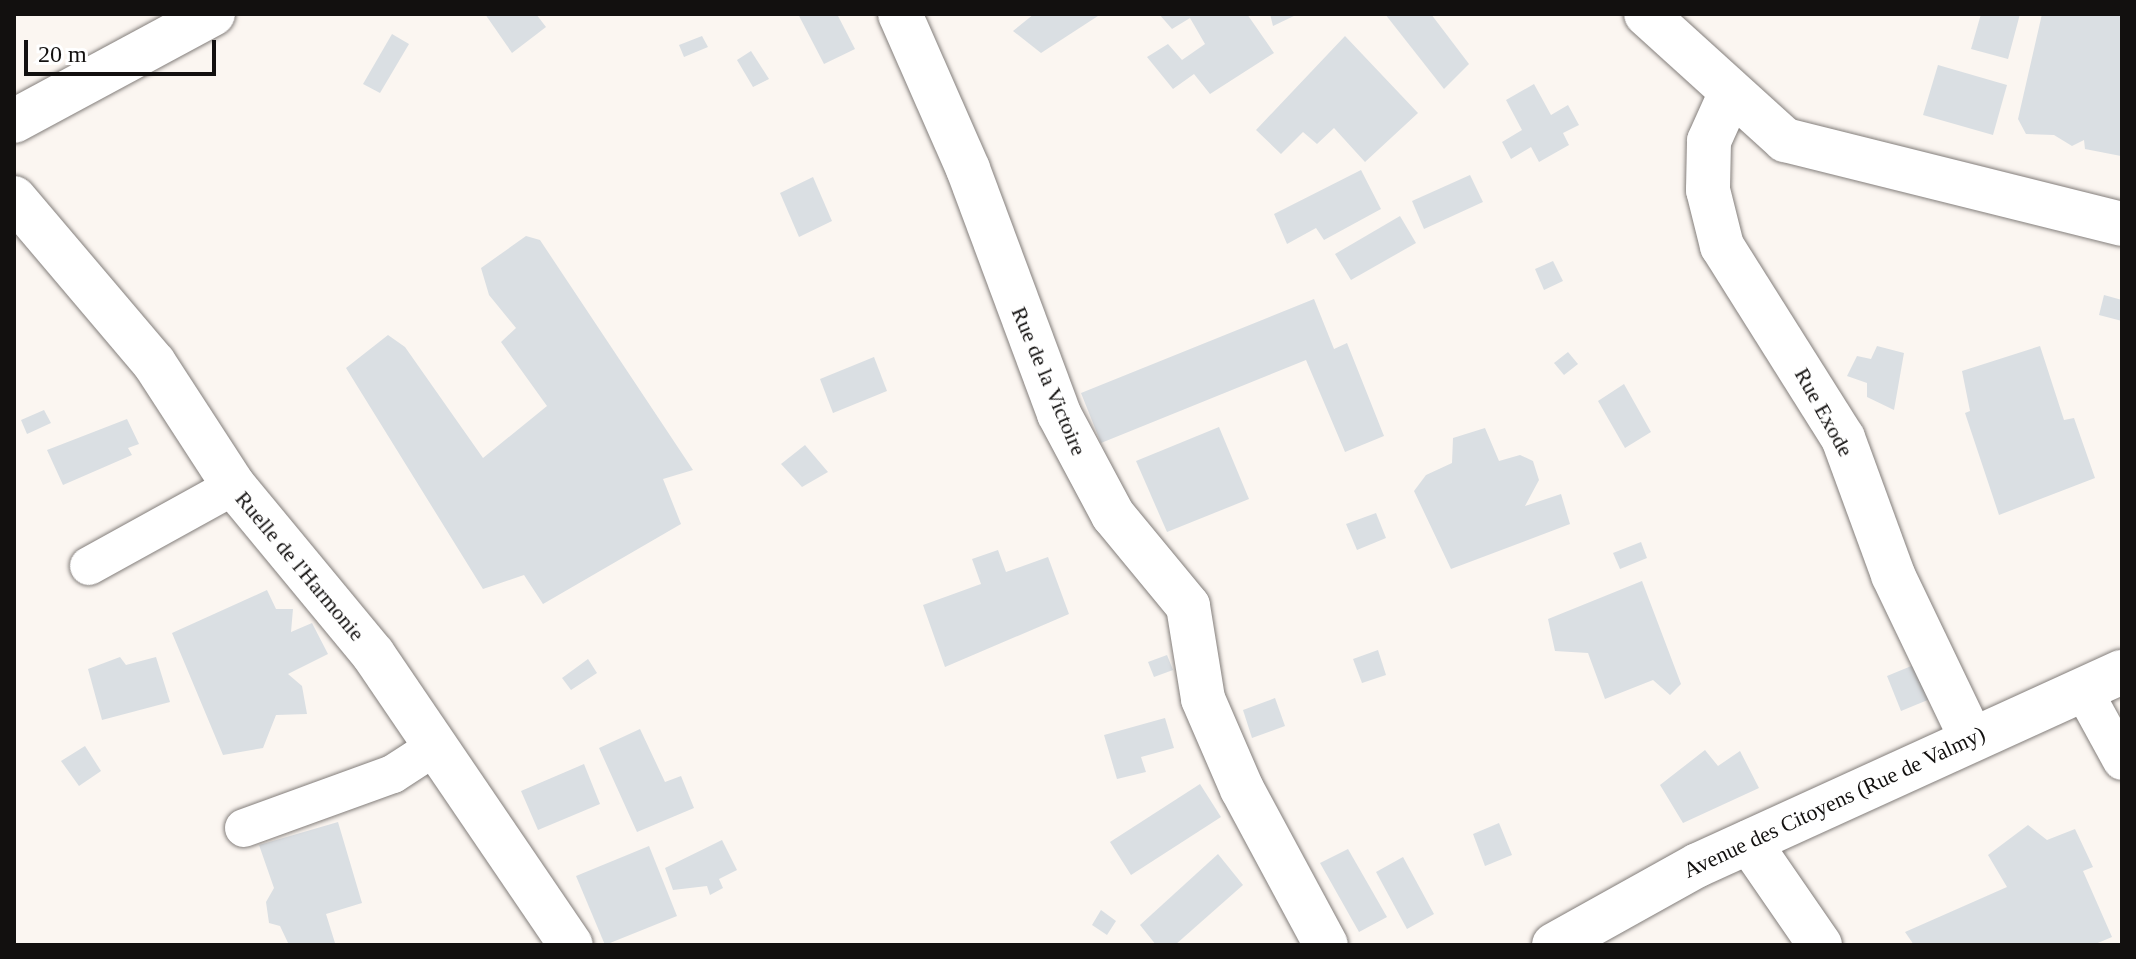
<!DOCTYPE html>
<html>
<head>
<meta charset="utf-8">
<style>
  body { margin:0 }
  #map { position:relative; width:2136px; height:959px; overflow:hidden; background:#fbf6f1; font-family:"Times New Roman",serif }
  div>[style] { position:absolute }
  .building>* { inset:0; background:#dadfe3 }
  .roads { filter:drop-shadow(0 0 2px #837e7b) drop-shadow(0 0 2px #837e7b) }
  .lane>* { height:38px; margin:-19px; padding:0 19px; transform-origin:19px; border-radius:19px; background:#fff }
  .street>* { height:44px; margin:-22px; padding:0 22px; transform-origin:22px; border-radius:22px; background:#fff }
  span { translate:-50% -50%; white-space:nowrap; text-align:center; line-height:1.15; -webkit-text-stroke:8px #fff; paint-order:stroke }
  .street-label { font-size:22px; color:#12100f }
  .frame { position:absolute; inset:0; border:16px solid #12100f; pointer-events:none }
  .scale { position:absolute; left:24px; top:40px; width:192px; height:36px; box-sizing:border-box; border:4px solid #12100f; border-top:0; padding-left:10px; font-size:24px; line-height:28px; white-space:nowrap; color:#12100f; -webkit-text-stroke:6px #fff; paint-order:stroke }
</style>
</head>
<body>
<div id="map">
  <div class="building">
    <i style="clip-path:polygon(485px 14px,536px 14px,546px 27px,512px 53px)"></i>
    <i style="clip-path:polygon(798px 14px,837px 14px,855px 49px,824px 64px)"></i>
    <i style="clip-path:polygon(1034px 14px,1101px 14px,1041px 53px,1013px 31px)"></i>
    <i style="clip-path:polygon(1159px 14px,1247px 14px,1274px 53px,1210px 94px,1194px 74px,1173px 89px,1147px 57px,1168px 44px,1182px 60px,1205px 44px,1190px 18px,1172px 29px)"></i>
    <i style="clip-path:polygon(1270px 14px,1298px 14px,1273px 26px)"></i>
    <i style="clip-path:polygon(1385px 14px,1431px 14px,1469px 64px,1444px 89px)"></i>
    <i style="clip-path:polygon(1981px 14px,2020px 14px,2008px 59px,1971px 49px)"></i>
    <i style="clip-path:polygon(2042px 14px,2122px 15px,2121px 156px,2085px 149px,2084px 140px,2072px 146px,2054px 135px,2026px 134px,2018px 119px)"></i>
    <i style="clip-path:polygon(392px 34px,409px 44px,380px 93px,363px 84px)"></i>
    <i style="clip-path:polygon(702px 36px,708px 47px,684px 57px,679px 45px)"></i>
    <i style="clip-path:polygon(1345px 36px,1418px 113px,1365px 162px,1334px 128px,1317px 144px,1303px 132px,1281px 154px,1256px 130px)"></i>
    <i style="clip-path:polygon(751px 51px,769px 79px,753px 87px,737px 60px)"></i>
    <i style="clip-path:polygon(1938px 65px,2007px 85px,1993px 135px,1923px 115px)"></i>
    <i style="clip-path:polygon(1534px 84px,1551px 115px,1568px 105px,1579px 125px,1563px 133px,1569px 145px,1539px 162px,1531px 147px,1511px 159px,1502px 142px,1522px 130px,1506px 100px)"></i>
    <i style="clip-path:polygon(1361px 170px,1381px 209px,1324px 240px,1316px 228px,1287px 244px,1274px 214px)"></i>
    <i style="clip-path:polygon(1470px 175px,1483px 202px,1424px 229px,1412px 201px)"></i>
    <i style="clip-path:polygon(813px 177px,832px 221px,799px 237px,780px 193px)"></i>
    <i style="clip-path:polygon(1400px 216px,1416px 243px,1351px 280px,1335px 254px)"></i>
    <i style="clip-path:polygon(526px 236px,540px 240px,693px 470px,663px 479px,681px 524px,543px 604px,524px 575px,483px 589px,346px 368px,388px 335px,405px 347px,483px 458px,547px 406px,501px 342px,516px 328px,489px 295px,481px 268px)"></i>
    <i style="clip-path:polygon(1553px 261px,1563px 281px,1544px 290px,1535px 269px)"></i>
    <i style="clip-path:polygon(2104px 295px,2122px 300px,2122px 321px,2099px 315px)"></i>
    <i style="clip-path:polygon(1314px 299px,1334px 349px,1347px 343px,1384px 436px,1345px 452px,1306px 360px,1101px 443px,1081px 393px)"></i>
    <i style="clip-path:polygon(1877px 346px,1904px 353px,1894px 410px,1867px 397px,1867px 383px,1847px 376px,1857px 356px,1871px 359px)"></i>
    <i style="clip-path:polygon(2040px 346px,2064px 420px,2074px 418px,2095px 478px,1999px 515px,1965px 413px,1970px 411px,1962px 371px)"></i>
    <i style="clip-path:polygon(1568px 352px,1578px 364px,1564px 375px,1554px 363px)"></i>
    <i style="clip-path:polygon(874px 357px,887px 391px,833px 413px,820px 379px)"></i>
    <i style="clip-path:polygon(1624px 384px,1651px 432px,1625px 448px,1598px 401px)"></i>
    <i style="clip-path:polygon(44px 410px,51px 423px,27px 434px,21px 420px)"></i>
    <i style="clip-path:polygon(127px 419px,139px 444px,128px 448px,132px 455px,63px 485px,47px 450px)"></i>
    <i style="clip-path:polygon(1219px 427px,1249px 499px,1167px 532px,1136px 461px)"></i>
    <i style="clip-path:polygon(1485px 428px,1499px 461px,1520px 455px,1533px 461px,1539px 480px,1525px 506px,1561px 494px,1570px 524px,1451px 569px,1414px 491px,1426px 475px,1452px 463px,1453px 438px)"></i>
    <i style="clip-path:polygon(805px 445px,828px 472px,802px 487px,781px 464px)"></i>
    <i style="clip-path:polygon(1376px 513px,1386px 538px,1357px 550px,1346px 524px)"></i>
    <i style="clip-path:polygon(1641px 542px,1647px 558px,1620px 569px,1613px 553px)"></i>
    <i style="clip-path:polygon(998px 550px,1006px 572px,1048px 557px,1069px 614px,945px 667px,923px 605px,981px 584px,972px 559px)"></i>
    <i style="clip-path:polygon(1642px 581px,1681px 684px,1670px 695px,1653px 680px,1605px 699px,1588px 653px,1555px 651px,1548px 619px)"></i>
    <i style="clip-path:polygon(267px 590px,276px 609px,293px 609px,291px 632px,312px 623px,328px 654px,288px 674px,302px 686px,307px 714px,276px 715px,263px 748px,223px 755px,172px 633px)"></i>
    <i style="clip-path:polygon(1378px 650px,1386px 675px,1362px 683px,1353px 659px)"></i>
    <i style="clip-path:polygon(1167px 655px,1173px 670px,1154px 677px,1148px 662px)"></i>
    <i style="clip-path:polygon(120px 657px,126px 665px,156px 657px,170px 702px,102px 720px,88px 669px)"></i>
    <i style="clip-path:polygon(588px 659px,597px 673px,571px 690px,562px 678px)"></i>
    <i style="clip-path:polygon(1921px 662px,1935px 697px,1901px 711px,1887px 676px)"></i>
    <i style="clip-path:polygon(1275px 698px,1285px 726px,1252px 738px,1243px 710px)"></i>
    <i style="clip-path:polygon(1165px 718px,1174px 748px,1141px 757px,1146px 772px,1117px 779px,1104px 735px)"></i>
    <i style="clip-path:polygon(640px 729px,665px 782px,681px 776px,694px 808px,637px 832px,599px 748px)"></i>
    <i style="clip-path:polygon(85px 746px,101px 771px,79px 786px,61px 761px)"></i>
    <i style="clip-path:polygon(1705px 750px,1718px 766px,1740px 751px,1759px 788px,1683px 823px,1660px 785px)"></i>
    <i style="clip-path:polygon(584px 764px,600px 804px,538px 830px,521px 791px)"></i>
    <i style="clip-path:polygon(1200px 784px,1221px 817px,1131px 875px,1110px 842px)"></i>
    <i style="clip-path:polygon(338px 822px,362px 903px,326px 914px,335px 943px,289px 945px,280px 926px,269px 923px,266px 902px,274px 888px,259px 845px)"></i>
    <i style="clip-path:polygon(1499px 823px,1512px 855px,1485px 866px,1473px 834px)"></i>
    <i style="clip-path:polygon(2028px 825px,2047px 840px,2075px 829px,2093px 867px,2083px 871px,2112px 937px,2093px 945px,1914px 945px,1905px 932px,2007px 887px,1988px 855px)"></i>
    <i style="clip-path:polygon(722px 840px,737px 870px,719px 879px,723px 888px,710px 895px,707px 886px,673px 890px,665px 868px)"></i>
    <i style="clip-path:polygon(649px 846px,677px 916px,605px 945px,576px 876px)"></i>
    <i style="clip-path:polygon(1348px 849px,1387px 917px,1359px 932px,1320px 863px)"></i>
    <i style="clip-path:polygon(1218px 854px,1243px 885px,1175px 945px,1156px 945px,1140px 925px)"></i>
    <i style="clip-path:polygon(1403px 857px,1434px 914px,1407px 929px,1376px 872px)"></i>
    <i style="clip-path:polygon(1101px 910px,1116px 921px,1107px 935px,1092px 925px)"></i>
  </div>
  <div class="roads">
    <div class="lane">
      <i style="left:89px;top:566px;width:166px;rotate:-28.9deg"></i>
      <i style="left:2082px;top:688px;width:83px;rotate:61.3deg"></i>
      <i style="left:244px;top:828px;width:158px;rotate:-19.9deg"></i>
      <i style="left:393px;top:774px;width:48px;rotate:-33deg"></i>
    </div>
    <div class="street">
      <i style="left:900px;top:14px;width:169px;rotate:66.3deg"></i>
      <i style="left:968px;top:169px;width:261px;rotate:69.6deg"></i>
      <i style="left:1059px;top:414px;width:115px;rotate:61.9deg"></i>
      <i style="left:1113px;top:515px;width:118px;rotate:50.5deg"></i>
      <i style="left:1188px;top:606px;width:94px;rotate:80.8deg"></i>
      <i style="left:1203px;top:699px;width:98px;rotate:66.6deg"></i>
      <i style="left:1242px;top:789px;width:177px;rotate:61.7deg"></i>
      <i style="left:1646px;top:14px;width:188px;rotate:42.2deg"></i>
      <i style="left:1785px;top:140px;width:347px;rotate:14deg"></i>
      <i style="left:1731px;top:92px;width:54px;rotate:114.2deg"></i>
      <i style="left:1709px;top:141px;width:49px;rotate:91.2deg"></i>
      <i style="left:1708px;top:190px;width:58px;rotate:76deg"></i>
      <i style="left:1722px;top:246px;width:227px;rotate:57.8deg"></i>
      <i style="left:1843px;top:438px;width:146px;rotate:69.9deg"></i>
      <i style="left:1893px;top:575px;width:178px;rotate:64.4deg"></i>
      <i style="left:14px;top:121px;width:226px;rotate:-28.3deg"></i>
      <i style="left:14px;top:198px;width:216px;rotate:49.7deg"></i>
      <i style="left:154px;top:363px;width:147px;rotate:57deg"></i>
      <i style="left:234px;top:486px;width:218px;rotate:50.4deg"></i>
      <i style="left:373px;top:654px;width:352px;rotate:55.8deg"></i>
      <i style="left:1749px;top:842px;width:125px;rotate:55.4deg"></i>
      <i style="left:1554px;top:945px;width:165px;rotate:-29.1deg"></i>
      <i style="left:1698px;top:865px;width:466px;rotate:-24.5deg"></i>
    </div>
  </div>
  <div class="street-label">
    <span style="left:1049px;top:381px;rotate:67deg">Rue de la Victoire</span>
    <span style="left:1824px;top:412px;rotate:61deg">Rue Exode</span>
    <span style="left:300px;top:566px;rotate:50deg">Ruelle de l'Harmonie</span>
    <span style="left:1834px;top:802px;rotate:-25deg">Avenue des Citoyens (Rue de Valmy)</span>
  </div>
  <div class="frame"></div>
  <div class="scale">20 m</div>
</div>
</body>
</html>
